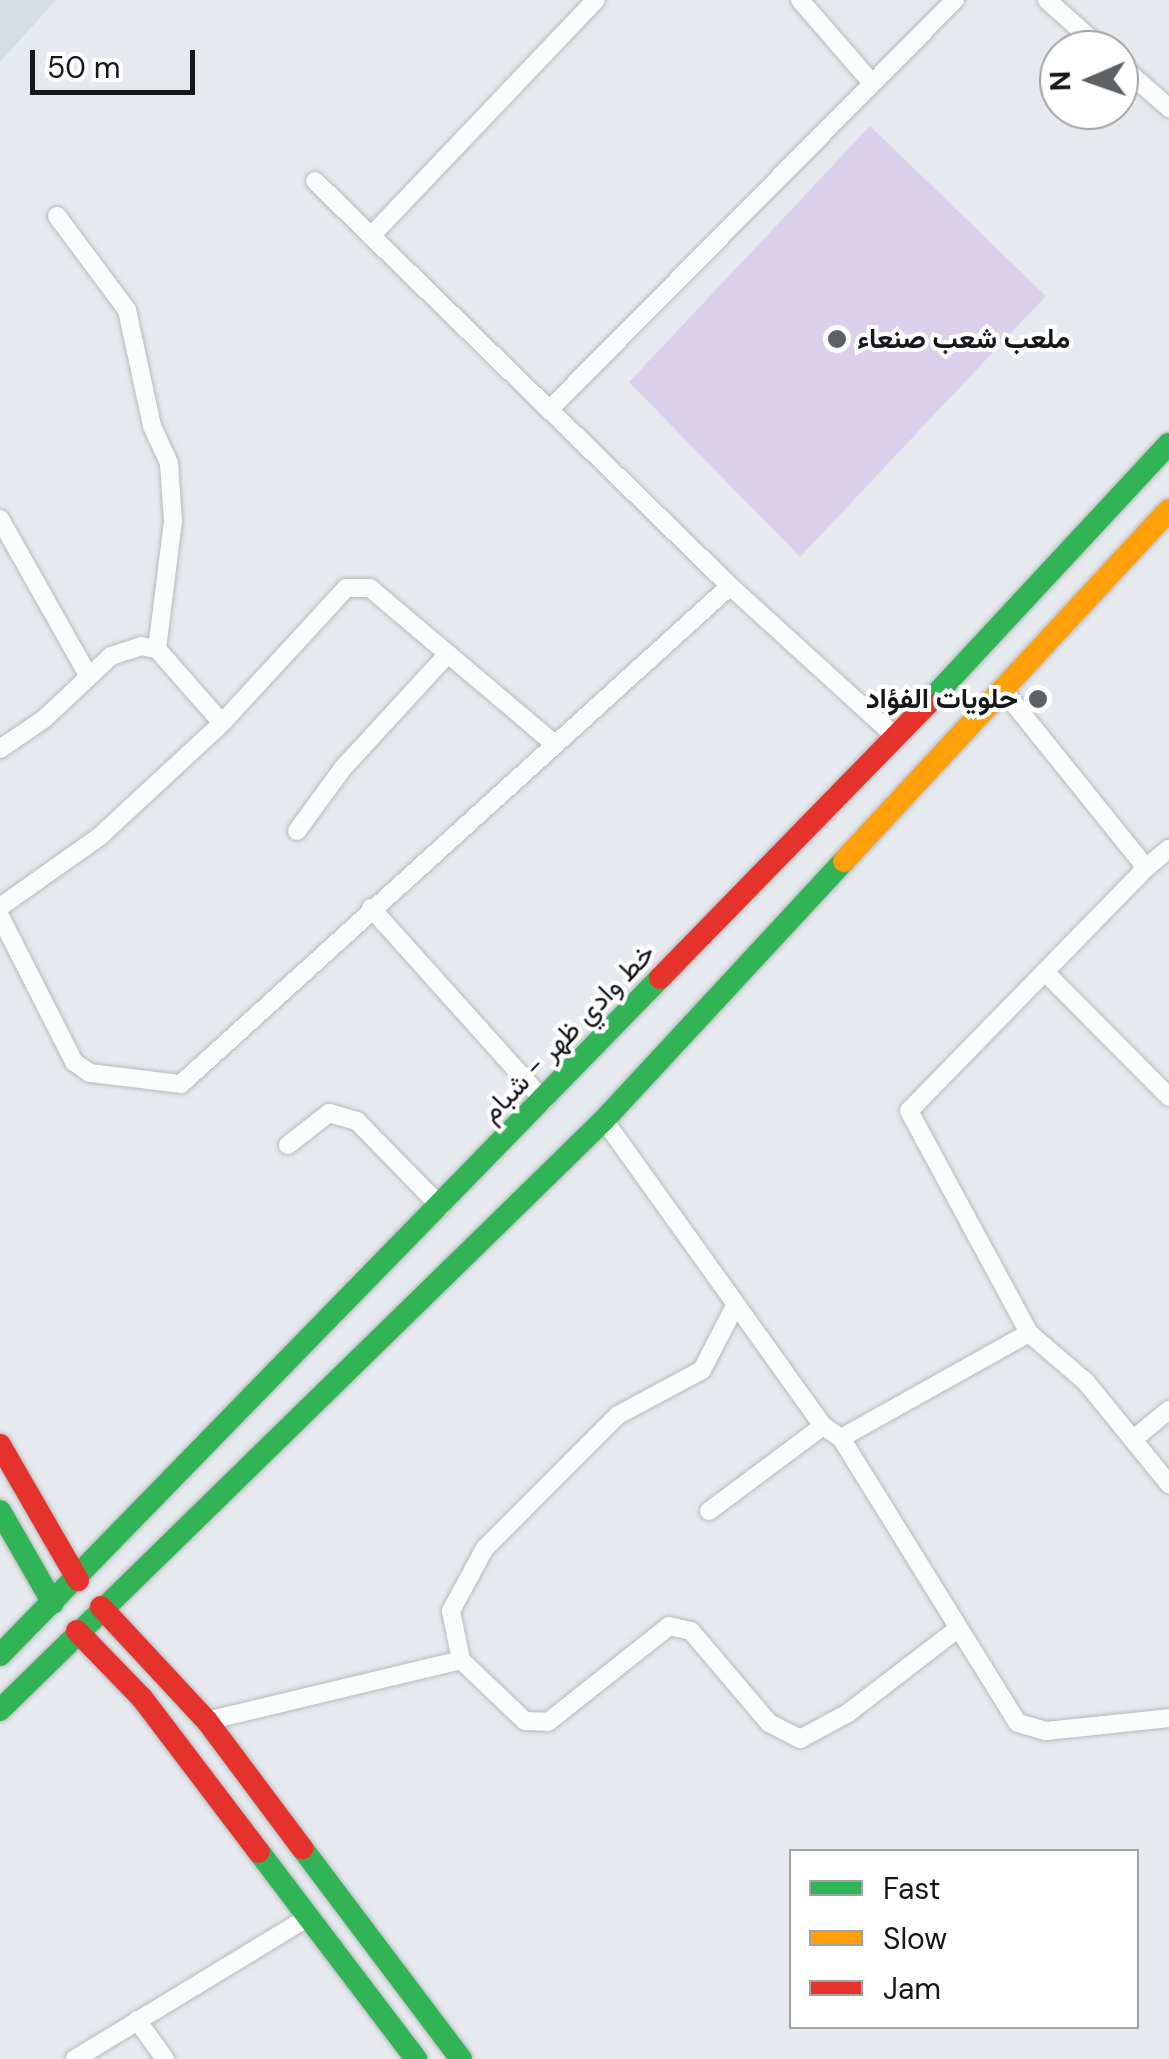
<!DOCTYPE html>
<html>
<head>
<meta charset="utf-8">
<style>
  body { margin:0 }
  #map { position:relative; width:1169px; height:2059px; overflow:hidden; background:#e6eaee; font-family:"DM Sans",Vazirmatn,sans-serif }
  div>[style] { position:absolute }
  .built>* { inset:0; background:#d5dde6 }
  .green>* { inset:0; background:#dbd0eb }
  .roads { filter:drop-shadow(0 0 2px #b7babd) drop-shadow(0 0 2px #b7babd) }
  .street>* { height:18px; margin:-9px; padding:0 9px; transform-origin:9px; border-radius:9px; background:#fbfcfc }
  .fast>* { height:22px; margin:-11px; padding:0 11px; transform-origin:11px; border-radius:11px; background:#30b455 }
  .slow>* { height:22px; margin:-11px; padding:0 11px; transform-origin:11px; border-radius:11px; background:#ff9f0a }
  .jam>* { height:22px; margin:-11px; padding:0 11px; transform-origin:11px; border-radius:11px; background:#e5322d }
  .dots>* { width:28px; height:28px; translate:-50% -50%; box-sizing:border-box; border:5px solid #fff; border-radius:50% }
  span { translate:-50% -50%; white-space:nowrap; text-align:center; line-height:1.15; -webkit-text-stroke:8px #fff; paint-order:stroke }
  .poi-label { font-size:28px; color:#15171a; font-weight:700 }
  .left { translate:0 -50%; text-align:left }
  .right { translate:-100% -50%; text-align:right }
  .street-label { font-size:28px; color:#15171a }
  .legend { position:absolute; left:789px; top:1849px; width:350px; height:180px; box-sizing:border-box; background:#fff; border:2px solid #a1a2a3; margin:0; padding:12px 18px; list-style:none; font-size:30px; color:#15171a }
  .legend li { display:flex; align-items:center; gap:20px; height:50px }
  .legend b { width:50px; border:2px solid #a1a2a3 }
  .north { position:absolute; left:1039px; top:30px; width:100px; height:100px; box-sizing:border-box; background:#fff; border:2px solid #a1a2a3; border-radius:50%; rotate:268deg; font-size:28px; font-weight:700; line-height:40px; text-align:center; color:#15171a }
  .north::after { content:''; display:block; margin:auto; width:35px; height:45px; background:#5e6164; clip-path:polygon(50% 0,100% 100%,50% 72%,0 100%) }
  .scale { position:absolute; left:30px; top:50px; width:165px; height:45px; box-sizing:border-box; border:5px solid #15171a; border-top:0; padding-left:12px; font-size:30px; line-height:35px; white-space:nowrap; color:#15171a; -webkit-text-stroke:8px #fff; paint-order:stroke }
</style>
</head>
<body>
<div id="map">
  <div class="built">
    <i style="clip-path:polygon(0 0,56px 0,0 62px)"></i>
  </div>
  <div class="green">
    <i style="clip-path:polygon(870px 126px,1046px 296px,800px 557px,629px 382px)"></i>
  </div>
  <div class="roads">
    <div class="street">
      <i style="left:800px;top:0;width:108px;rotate:49.1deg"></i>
      <i style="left:1047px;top:0;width:75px;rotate:41.8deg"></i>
      <i style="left:1119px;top:64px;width:67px;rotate:41.3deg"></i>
      <i style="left:315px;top:181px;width:580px;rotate:44.3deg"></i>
      <i style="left:730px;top:586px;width:224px;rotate:42.3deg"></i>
      <i style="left:57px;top:216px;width:117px;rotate:53.3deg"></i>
      <i style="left:127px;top:310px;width:119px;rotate:77.8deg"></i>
      <i style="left:152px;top:426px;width:41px;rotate:65.3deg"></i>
      <i style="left:169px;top:463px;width:58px;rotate:86.1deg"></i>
      <i style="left:173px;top:521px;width:129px;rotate:97.1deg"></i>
      <i style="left:371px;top:236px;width:326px;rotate:-46.4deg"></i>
      <i style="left:549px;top:410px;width:577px;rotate:-45.28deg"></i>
      <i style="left:0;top:519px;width:181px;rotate:60.6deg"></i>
      <i style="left:1003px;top:690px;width:228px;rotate:51.2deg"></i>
      <i style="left:1146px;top:868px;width:339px;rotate:134.3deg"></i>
      <i style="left:909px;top:1111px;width:252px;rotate:61.6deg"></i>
      <i style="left:0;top:749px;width:53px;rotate:-34.3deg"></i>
      <i style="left:44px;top:719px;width:92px;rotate:-43.2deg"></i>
      <i style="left:111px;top:656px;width:32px;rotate:-18deg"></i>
      <i style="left:141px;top:646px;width:16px;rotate:11deg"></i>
      <i style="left:157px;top:649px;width:98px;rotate:48.7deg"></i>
      <i style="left:297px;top:831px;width:78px;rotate:-53.9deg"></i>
      <i style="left:343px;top:768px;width:155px;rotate:-47.4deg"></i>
      <i style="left:1146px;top:868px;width:30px;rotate:-40deg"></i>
      <i style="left:0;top:907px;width:121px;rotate:-35.3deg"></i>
      <i style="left:99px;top:837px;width:168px;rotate:-42.8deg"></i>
      <i style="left:222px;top:723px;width:183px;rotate:-47.4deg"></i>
      <i style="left:346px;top:588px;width:24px"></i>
      <i style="left:370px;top:588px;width:238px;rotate:40.2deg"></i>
      <i style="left:371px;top:908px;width:259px;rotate:48.1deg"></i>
      <i style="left:0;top:916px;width:164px;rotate:63.1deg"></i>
      <i style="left:74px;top:1062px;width:19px;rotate:35deg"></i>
      <i style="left:90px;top:1073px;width:92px;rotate:6.9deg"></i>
      <i style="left:181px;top:1084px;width:741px;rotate:-42.21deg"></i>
      <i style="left:1045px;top:972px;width:176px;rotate:45.2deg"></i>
      <i style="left:604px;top:1120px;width:376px;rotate:54.4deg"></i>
      <i style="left:823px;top:1426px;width:22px;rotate:34deg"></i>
      <i style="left:841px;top:1438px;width:215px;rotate:-29.2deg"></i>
      <i style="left:1029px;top:1333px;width:75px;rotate:40.7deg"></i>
      <i style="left:1086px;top:1382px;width:132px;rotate:50.9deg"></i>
      <i style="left:288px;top:1145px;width:52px;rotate:-38deg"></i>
      <i style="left:329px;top:1113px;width:29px;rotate:16deg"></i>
      <i style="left:357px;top:1121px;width:120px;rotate:45.7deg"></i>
      <i style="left:735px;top:1306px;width:72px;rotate:117.3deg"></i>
      <i style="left:702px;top:1370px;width:95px;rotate:151.8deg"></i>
      <i style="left:618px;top:1415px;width:188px;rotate:135deg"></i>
      <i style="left:485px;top:1548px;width:72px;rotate:118.4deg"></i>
      <i style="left:451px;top:1611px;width:50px;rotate:78.5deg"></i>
      <i style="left:461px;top:1660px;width:88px;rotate:43.6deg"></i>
      <i style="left:525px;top:1721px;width:23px;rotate:2deg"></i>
      <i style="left:548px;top:1722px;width:154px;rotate:-38.4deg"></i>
      <i style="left:669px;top:1626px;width:23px;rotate:13deg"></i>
      <i style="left:691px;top:1631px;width:121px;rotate:49.7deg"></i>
      <i style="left:769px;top:1723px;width:35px;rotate:27deg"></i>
      <i style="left:800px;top:1739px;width:55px;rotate:-28.4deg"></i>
      <i style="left:848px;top:1713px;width:136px;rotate:-37.5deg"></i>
      <i style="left:1136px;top:1437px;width:43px;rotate:-39.3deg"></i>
      <i style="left:841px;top:1438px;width:335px;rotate:58.2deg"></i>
      <i style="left:1018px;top:1723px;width:29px;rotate:16deg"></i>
      <i style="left:1046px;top:1731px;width:124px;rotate:-6deg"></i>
      <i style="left:709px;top:1511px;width:142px;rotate:-36.7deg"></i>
      <i style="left:207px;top:1721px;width:261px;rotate:-13.5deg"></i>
      <i style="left:137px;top:2020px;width:48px;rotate:54.3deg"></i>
      <i style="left:75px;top:2059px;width:274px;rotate:-31.3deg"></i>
    </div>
    <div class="fast">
      <i style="left:927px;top:704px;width:355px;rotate:-47.1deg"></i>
      <i style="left:0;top:1511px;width:106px;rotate:60.1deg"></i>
      <i style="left:0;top:1655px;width:945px;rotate:-45.73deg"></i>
      <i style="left:0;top:1710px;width:844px;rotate:-44.33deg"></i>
      <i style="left:604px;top:1120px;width:353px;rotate:-47.2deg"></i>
      <i style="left:302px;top:1848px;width:264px;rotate:53deg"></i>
      <i style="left:259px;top:1852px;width:260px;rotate:52.8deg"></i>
    </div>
    <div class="slow">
      <i style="left:844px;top:861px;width:478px;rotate:-47.2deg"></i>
    </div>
    <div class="jam">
      <i style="left:660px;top:978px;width:383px;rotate:-45.7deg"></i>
      <i style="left:0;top:1445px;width:156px;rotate:60deg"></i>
      <i style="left:101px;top:1607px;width:156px;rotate:47.1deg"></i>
      <i style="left:207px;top:1721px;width:159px;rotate:53.2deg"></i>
      <i style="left:77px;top:1631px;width:93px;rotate:45.9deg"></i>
      <i style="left:142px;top:1698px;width:193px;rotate:52.8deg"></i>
    </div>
  </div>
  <div class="dots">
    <i style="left:837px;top:339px;background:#5e6164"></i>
    <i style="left:1038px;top:699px;background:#5e6164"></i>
  </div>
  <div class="poi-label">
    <span class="left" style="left:857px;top:339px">ملعب شعب صنعاء</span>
    <span class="right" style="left:1018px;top:699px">حلويات الفؤاد</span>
  </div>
  <div class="street-label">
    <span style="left:568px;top:1033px;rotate:-46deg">خط وادي ظهر - شبام</span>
  </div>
  <ul class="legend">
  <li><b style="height:12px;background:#30b455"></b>Fast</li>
  <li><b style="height:12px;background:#ff9f0a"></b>Slow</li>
  <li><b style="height:12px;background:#e5322d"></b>Jam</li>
  </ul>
  <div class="north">N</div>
  <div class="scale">50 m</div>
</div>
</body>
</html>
